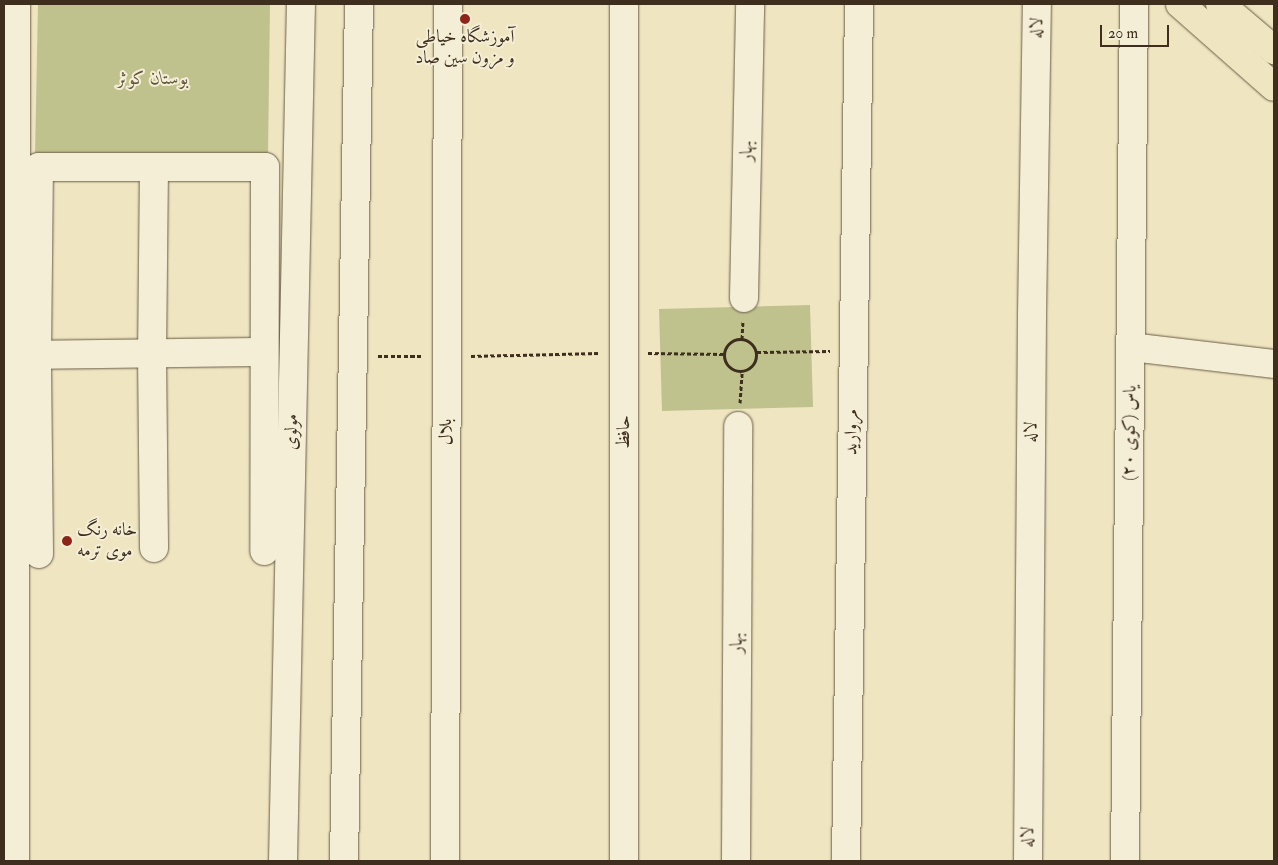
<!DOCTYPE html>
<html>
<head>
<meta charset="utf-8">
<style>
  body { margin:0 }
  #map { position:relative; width:1278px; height:865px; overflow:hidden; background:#efe5c1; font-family:"IM FELL Double Pica",Amiri,serif }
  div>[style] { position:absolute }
  .green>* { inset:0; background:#c0c28e }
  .path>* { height:3px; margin-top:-1.5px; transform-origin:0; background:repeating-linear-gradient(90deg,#3d2e1d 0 4px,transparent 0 6.5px) }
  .path>.ring { margin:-1.5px; padding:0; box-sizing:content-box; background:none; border:3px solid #3d2e1d; border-radius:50% }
  .roads { filter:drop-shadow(0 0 1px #6a5c46) drop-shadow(0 0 1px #6a5c46) }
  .minor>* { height:28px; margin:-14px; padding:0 14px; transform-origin:14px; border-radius:14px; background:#f5eed7 }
  .major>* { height:28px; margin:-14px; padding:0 14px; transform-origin:14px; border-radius:14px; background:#efe5c1 }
  .dots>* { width:14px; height:14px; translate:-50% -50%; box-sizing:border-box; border:2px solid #f5eed7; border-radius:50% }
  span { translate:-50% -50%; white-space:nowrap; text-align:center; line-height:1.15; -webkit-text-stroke:4px #f5eed7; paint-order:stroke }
  .street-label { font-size:18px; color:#3d2e1d }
  .poi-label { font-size:18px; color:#3d2e1d }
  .left { translate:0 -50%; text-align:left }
  .park-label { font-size:18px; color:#5e5339; font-style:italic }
  .frame { position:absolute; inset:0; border:5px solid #3d2e1d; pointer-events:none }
  .scale { position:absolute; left:1100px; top:25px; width:69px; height:22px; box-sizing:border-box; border:2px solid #3d2e1d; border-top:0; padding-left:6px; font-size:15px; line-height:18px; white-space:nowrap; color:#3d2e1d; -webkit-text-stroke:4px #f5eed7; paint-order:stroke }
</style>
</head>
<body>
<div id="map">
  <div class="green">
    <i style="clip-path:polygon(38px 4px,270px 4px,268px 155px,35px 155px)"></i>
    <i style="clip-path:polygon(810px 305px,813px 407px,662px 411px,659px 309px)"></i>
  </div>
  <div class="path">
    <i class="ring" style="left:724px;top:339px;width:29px;height:29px"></i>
    <i style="left:742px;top:339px;width:17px;rotate:-87deg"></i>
    <i style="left:757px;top:352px;width:73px;rotate:-0.8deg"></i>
    <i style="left:648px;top:353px;width:77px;rotate:0.7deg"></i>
    <i style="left:378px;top:356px;width:44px"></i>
    <i style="left:471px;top:356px;width:128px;rotate:-1.3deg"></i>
    <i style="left:740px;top:403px;width:32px;rotate:-86deg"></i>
  </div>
  <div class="roads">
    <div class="minor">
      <i style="left:154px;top:167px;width:187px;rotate:90.6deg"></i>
      <i style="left:152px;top:354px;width:194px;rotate:89.4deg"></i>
      <i style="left:744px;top:298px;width:294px;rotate:-88.8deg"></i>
      <i style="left:1131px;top:347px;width:144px;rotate:6.8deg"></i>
      <i style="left:18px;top:355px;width:245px;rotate:-0.7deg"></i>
      <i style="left:39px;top:554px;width:199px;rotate:-90.6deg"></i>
      <i style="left:37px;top:355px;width:188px;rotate:-89.4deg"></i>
      <i style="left:39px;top:167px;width:226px"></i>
      <i style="left:265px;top:167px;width:384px;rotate:90.1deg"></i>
      <i style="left:15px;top:861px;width:857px;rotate:-89.93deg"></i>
      <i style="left:283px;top:861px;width:857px;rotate:-88.8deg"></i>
      <i style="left:344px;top:861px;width:857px;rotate:-89deg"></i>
      <i style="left:445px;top:861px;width:857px;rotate:-89.8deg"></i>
      <i style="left:624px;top:861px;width:857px;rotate:-90deg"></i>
      <i style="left:736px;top:861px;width:435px;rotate:-89.7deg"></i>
      <i style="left:846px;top:861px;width:857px;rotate:-89.13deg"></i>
      <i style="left:1028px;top:861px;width:546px;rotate:-89.58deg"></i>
      <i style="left:1032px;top:315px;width:311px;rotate:-89.1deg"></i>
      <i style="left:1125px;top:861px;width:857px;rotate:-89.4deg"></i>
    </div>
    <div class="major">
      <i style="left:1180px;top:4px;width:125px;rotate:41.4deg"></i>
      <i style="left:1220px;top:4px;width:71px;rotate:40.4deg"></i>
    </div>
  </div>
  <div class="dots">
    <i style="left:465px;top:19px;background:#8f2418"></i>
    <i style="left:67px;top:541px;background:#8f2418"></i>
  </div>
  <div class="street-label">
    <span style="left:1037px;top:28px;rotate:-89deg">لاله</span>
    <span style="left:747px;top:151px;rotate:-89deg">بهار</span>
    <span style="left:292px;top:432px;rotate:-89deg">مولوی</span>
    <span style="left:446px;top:432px;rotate:-90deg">بلال</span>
    <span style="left:624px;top:432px;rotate:-90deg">حافظ</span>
    <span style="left:852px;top:432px;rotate:-89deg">مروارید</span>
    <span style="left:1031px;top:432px;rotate:-90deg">لاله</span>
    <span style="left:1130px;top:433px;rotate:-89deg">یاس (کوی ۲۰)</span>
    <span style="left:737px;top:643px;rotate:-90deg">بهار</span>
    <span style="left:1028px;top:837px;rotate:-90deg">لاله</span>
  </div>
  <div class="poi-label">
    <span style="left:465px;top:48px">آموزشگاه خیاطی<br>و مزون سین صاد</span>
    <span class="left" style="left:77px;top:541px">خانه رنگ<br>موی ترمه</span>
  </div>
  <div class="park-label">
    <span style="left:153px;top:79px">بوستان کوثر</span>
  </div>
  <div class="frame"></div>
  <div class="scale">20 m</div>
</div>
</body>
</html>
